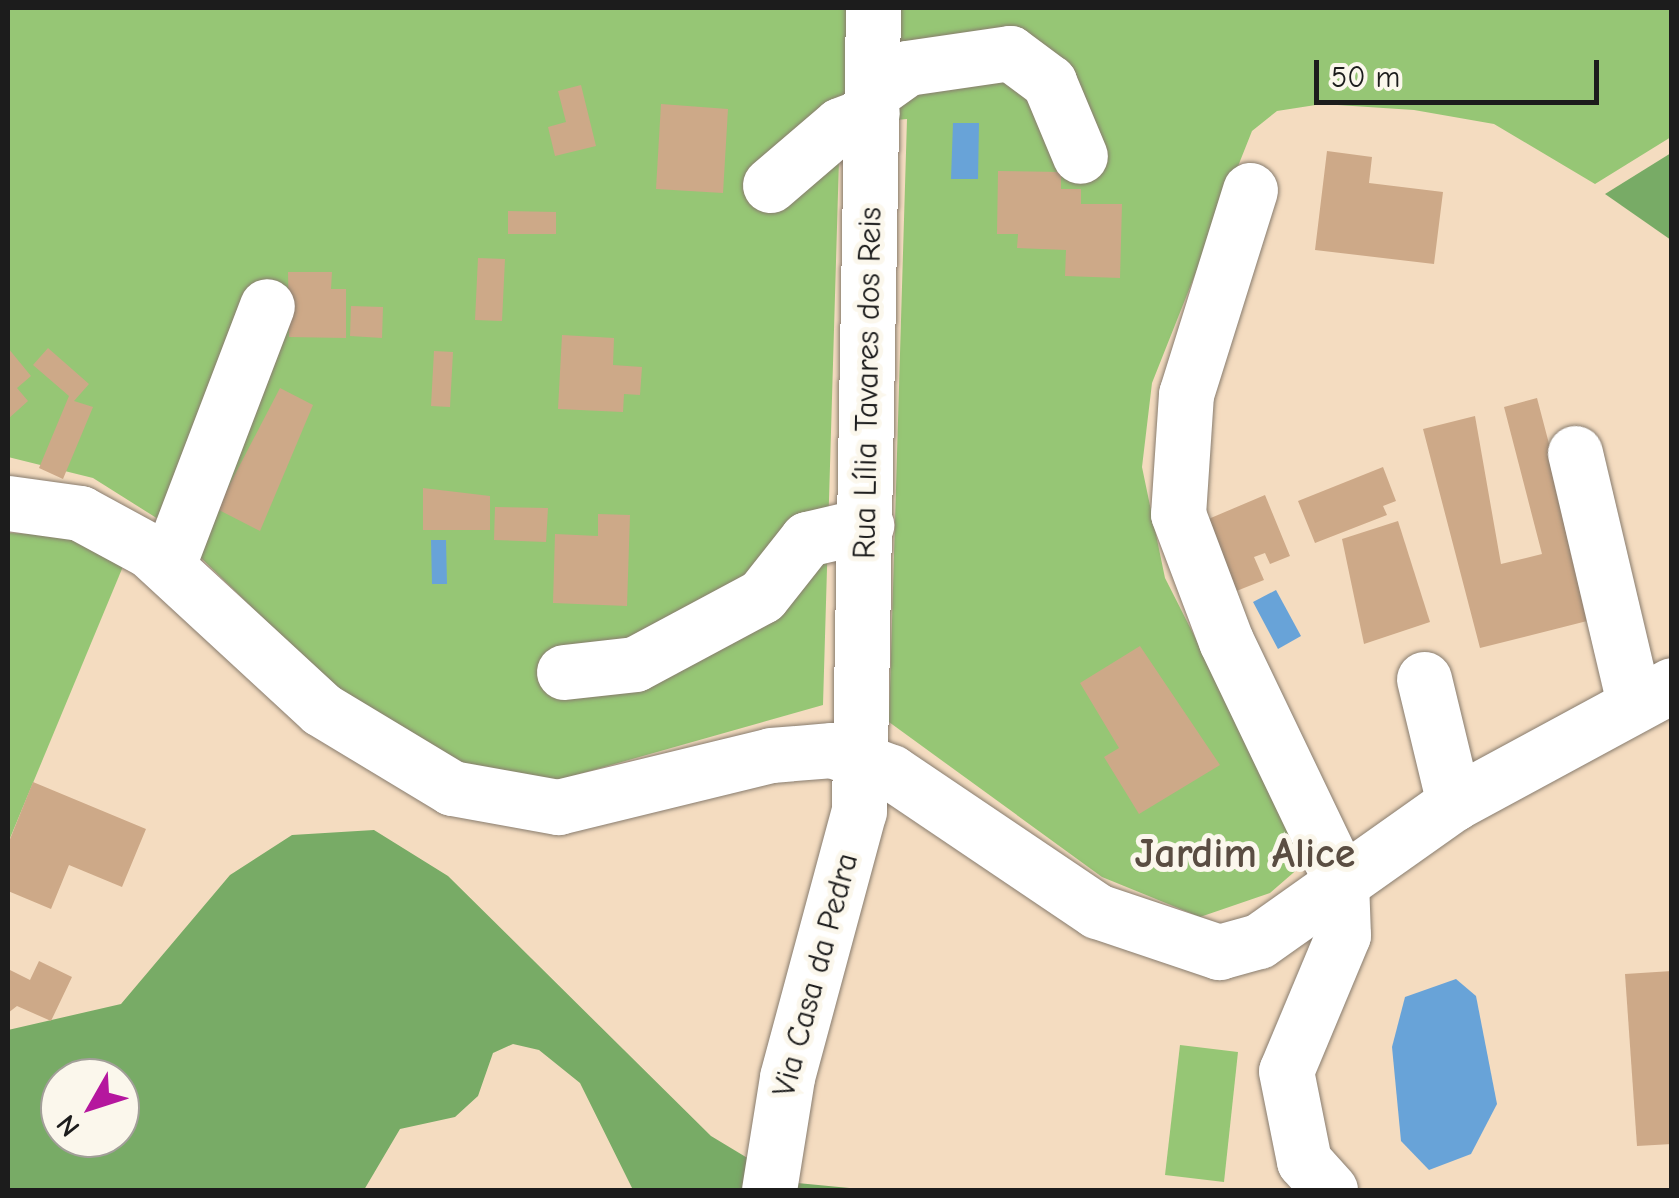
<!DOCTYPE html>
<html>
<head>
<meta charset="utf-8">
<style>
  body { margin:0 }
  #map { position:relative; width:1679px; height:1198px; overflow:hidden; background:#f4dcc0; font-family:"Comic Neue",sans-serif }
  div>[style] { position:absolute }
  .green>* { inset:0; background:#96c675 }
  .forest>* { inset:0; background:#78ab66 }
  .water>* { inset:0; background:#68a3d8 }
  .building>* { inset:0; background:#cda988 }
  .roads { filter:drop-shadow(0 0 2px #887c6e) drop-shadow(0 0 2px #887c6e) }
  .minor>* { height:55px; margin:-27.5px; padding:0 27.5px; transform-origin:27.5px; border-radius:27.5px; background:#fff }
  span { translate:-50% -50%; white-space:nowrap; text-align:center; line-height:1.15; -webkit-text-stroke:10px #fbf7ec; paint-order:stroke }
  .street-label { font-size:32px; color:#1c1c1c }
  .district-label { font-size:42px; color:#5a4d42; font-weight:700 }
  .frame { position:absolute; inset:0; border:10px solid #1c1c1c; pointer-events:none }
  .north { position:absolute; left:40px; top:1058px; width:100px; height:100px; box-sizing:border-box; background:#fbf7ec; border:2px solid #a29f99; border-radius:50%; rotate:231deg; font-size:28px; font-weight:700; line-height:40px; text-align:center; color:#1c1c1c }
  .north::after { content:''; display:block; margin:auto; width:35px; height:45px; background:#b5179e; clip-path:polygon(50% 0,100% 100%,50% 72%,0 100%) }
  .scale { position:absolute; left:1314px; top:60px; width:285px; height:45px; box-sizing:border-box; border:5px solid #1c1c1c; border-top:0; padding-left:12px; font-size:30px; line-height:35px; white-space:nowrap; color:#1c1c1c; -webkit-text-stroke:8px #fbf7ec; paint-order:stroke }
</style>
</head>
<body>
<div id="map">
  <div class="green">
    <i style="clip-path:polygon(8px 8px,1671px 8px,1671px 137px,1595px 184px,1494px 124px,1414px 110px,1322px 104px,1277px 111px,1252px 131px,1152px 383px,1142px 467px,1165px 578px,1308px 860px,1270px 893px,1200px 917px,1102px 877px,889px 722px,907px 119px,840px 125px,823px 705px,544px 784px,487px 777px,357px 709px,166px 524px,93px 478px,8px 457px)"></i>
    <i style="clip-path:polygon(8px 533px,62px 535px,124px 564px,8px 843px)"></i>
    <i style="clip-path:polygon(1180px 1045px,1238px 1052px,1224px 1182px,1165px 1175px)"></i>
  </div>
  <div class="forest">
    <i style="clip-path:polygon(1671px 153px,1671px 240px,1605px 194px)"></i>
    <i style="clip-path:polygon(evenodd,374px 830px,448px 876px,711px 1136px,787px 1182px,870px 1190px,633px 1190px,580px 1083px,539px 1050px,513px 1044px,493px 1053px,478px 1096px,455px 1117px,400px 1129px,364px 1190px,8px 1190px,8px 1030px,121px 1004px,230px 875px,292px 835px,374px 830px,60px 1078px,120px 1078px,120px 1138px,60px 1138px,60px 1078px)"></i>
  </div>
  <div class="water">
    <i style="clip-path:polygon(953px 123px,979px 123px,978px 179px,951px 179px)"></i>
    <i style="clip-path:polygon(431px 540px,446px 540px,447px 584px,432px 584px)"></i>
    <i style="clip-path:polygon(1276px 590px,1301px 636px,1278px 649px,1253px 602px)"></i>
    <i style="clip-path:polygon(1456px 979px,1476px 996px,1497px 1104px,1471px 1154px,1429px 1170px,1401px 1141px,1392px 1047px,1405px 997px)"></i>
  </div>
  <div class="building">
    <i style="clip-path:polygon(581px 85px,596px 146px,555px 156px,548px 127px,566px 122px,558px 91px)"></i>
    <i style="clip-path:polygon(661px 104px,728px 109px,723px 193px,656px 189px)"></i>
    <i style="clip-path:polygon(1327px 151px,1372px 157px,1369px 183px,1443px 192px,1434px 264px,1315px 250px)"></i>
    <i style="clip-path:polygon(998px 171px,1061px 172px,1061px 189px,1081px 189px,1081px 204px,1122px 204px,1120px 278px,1065px 276px,1066px 250px,1017px 248px,1018px 234px,997px 234px)"></i>
    <i style="clip-path:polygon(508px 211px,556px 212px,556px 234px,508px 234px)"></i>
    <i style="clip-path:polygon(478px 258px,505px 259px,502px 321px,475px 320px)"></i>
    <i style="clip-path:polygon(288px 272px,332px 272px,331px 289px,346px 289px,346px 338px,289px 337px)"></i>
    <i style="clip-path:polygon(351px 306px,383px 307px,382px 338px,350px 336px)"></i>
    <i style="clip-path:polygon(562px 335px,614px 338px,613px 365px,642px 367px,640px 395px,624px 394px,623px 412px,558px 409px)"></i>
    <i style="clip-path:polygon(8px 348px,31px 376px,17px 388px,28px 401px,8px 419px)"></i>
    <i style="clip-path:polygon(48px 348px,89px 384px,74px 401px,93px 407px,63px 479px,39px 468px,69px 396px,33px 365px)"></i>
    <i style="clip-path:polygon(434px 351px,453px 352px,450px 407px,431px 406px)"></i>
    <i style="clip-path:polygon(280px 388px,313px 405px,260px 531px,217px 509px)"></i>
    <i style="clip-path:polygon(1537px 398px,1595px 619px,1480px 648px,1423px 429px,1475px 416px,1501px 564px,1542px 554px,1504px 407px)"></i>
    <i style="clip-path:polygon(1383px 467px,1396px 501px,1383px 506px,1387px 515px,1315px 543px,1298px 501px)"></i>
    <i style="clip-path:polygon(423px 488px,490px 496px,490px 530px,423px 530px)"></i>
    <i style="clip-path:polygon(1265px 495px,1290px 556px,1270px 564px,1265px 553px,1254px 557px,1264px 580px,1229px 594px,1199px 523px)"></i>
    <i style="clip-path:polygon(495px 507px,548px 508px,546px 542px,494px 540px)"></i>
    <i style="clip-path:polygon(598px 514px,630px 515px,627px 606px,553px 603px,555px 534px,598px 536px)"></i>
    <i style="clip-path:polygon(1398px 521px,1430px 622px,1364px 644px,1342px 539px)"></i>
    <i style="clip-path:polygon(1140px 646px,1220px 765px,1139px 814px,1104px 757px,1119px 748px,1080px 683px)"></i>
    <i style="clip-path:polygon(33px 782px,146px 829px,122px 887px,69px 865px,51px 909px,8px 891px,8px 844px)"></i>
    <i style="clip-path:polygon(39px 961px,72px 977px,51px 1021px,17px 1006px,8px 1013px,8px 969px,30px 980px)"></i>
    <i style="clip-path:polygon(1672px 971px,1672px 1144px,1637px 1146px,1625px 974px)"></i>
  </div>
  <div class="roads">
    <div class="minor">
      <i style="left:872px;top:93px;width:43px;rotate:-35.5deg"></i>
      <i style="left:907px;top:68px;width:104px;rotate:-8.3deg"></i>
      <i style="left:1010px;top:53px;width:49px;rotate:36.6deg"></i>
      <i style="left:1049px;top:82px;width:80px;rotate:67.3deg"></i>
      <i style="left:770px;top:185px;width:92px;rotate:-40.6deg"></i>
      <i style="left:840px;top:125px;width:34px;rotate:-21deg"></i>
      <i style="left:1250px;top:190px;width:214px;rotate:107.4deg"></i>
      <i style="left:1186px;top:394px;width:120px;rotate:93.8deg"></i>
      <i style="left:1178px;top:514px;width:136px;rotate:69.3deg"></i>
      <i style="left:1226px;top:641px;width:266px;rotate:64.4deg"></i>
      <i style="left:1341px;top:881px;width:54px;rotate:87.9deg"></i>
      <i style="left:1343px;top:935px;width:147px;rotate:112.7deg"></i>
      <i style="left:1286px;top:1071px;width:92px;rotate:78.7deg"></i>
      <i style="left:1304px;top:1161px;width:39px;rotate:48deg"></i>
      <i style="left:1575px;top:453px;width:256px;rotate:76.7deg"></i>
      <i style="left:8px;top:503px;width:73px;rotate:7.9deg"></i>
      <i style="left:80px;top:513px;width:80px;rotate:28.5deg"></i>
      <i style="left:150px;top:551px;width:233px;rotate:42.7deg"></i>
      <i style="left:321px;top:709px;width:153px;rotate:31.1deg"></i>
      <i style="left:452px;top:788px;width:108px;rotate:10.2deg"></i>
      <i style="left:558px;top:807px;width:219px;rotate:-13.7deg"></i>
      <i style="left:771px;top:755px;width:61px;rotate:-4.7deg"></i>
      <i style="left:832px;top:750px;width:63px;rotate:20.4deg"></i>
      <i style="left:891px;top:772px;width:249px;rotate:34deg"></i>
      <i style="left:1097px;top:911px;width:129px;rotate:18.6deg"></i>
      <i style="left:1219px;top:952px;width:41px;rotate:-15.4deg"></i>
      <i style="left:1259px;top:941px;width:239px;rotate:-35.3deg"></i>
      <i style="left:1454px;top:803px;width:248px;rotate:-28.4deg"></i>
      <i style="left:168px;top:565px;width:277px;rotate:-69.1deg"></i>
      <i style="left:564px;top:672px;width:71px;rotate:-6.4deg"></i>
      <i style="left:635px;top:664px;width:144px;rotate:-28.2deg"></i>
      <i style="left:762px;top:596px;width:73px;rotate:-51.7deg"></i>
      <i style="left:807px;top:539px;width:61px;rotate:-13.3deg"></i>
      <i style="left:1424px;top:679px;width:128px;rotate:76.4deg"></i>
      <i style="left:769px;top:1190px;width:114px;rotate:-80.9deg"></i>
      <i style="left:787px;top:1077px;width:276px;rotate:-74.9deg"></i>
      <i style="left:859px;top:811px;width:803px;rotate:-89deg"></i>
    </div>
  </div>
  <div class="street-label">
    <span style="left:868px;top:383px;rotate:-89deg">Rua Lília Tavares dos Reis</span>
    <span style="left:816px;top:975px;rotate:-75deg">Via Casa da Pedra</span>
  </div>
  <div class="district-label">
    <span style="left:1245px;top:854px">Jardim Alice</span>
  </div>
  <div class="frame"></div>
  <div class="north">N</div>
  <div class="scale">50 m</div>
</div>
</body>
</html>
